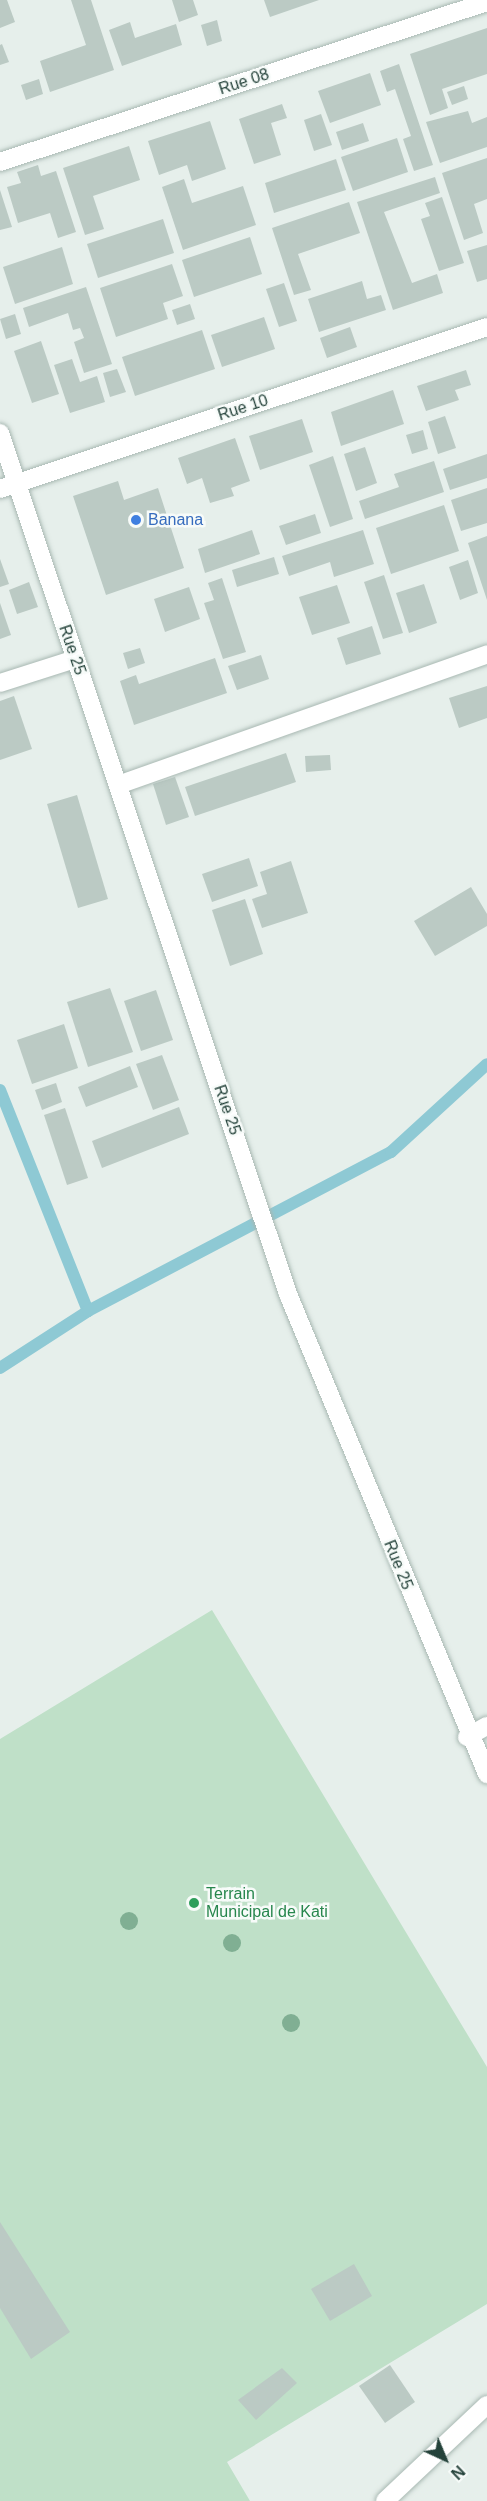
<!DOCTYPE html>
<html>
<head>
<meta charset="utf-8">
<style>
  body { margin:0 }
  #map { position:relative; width:487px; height:2501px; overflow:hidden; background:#e6efeb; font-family:Arial,sans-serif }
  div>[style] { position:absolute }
  .green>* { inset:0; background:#bfe0c8 }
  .stream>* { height:12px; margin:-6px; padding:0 6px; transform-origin:6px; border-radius:6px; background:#8ec9d4 }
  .building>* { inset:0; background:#bbcac4 }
  .roads { filter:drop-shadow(0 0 2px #a8b8b2) drop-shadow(0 0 2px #a8b8b2) }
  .service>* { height:18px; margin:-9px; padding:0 9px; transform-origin:9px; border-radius:9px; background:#fff }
  .minor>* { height:18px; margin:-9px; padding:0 9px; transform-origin:9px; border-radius:9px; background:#fff }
  .tertiary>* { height:18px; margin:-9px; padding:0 9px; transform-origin:9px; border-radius:9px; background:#fff }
  .trees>* { width:18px; height:18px; margin:-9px; border-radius:50%; background:#80af93 }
  .dots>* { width:16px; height:16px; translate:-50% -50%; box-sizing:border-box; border:3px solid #f7fbf9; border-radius:50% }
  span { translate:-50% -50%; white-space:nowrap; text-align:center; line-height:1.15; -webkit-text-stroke:5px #f7fbf9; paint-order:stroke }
  .street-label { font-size:16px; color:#24423a }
  .shop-label { font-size:16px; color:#366cbe }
  .left { translate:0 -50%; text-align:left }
  .leisure-label { font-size:16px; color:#27864d }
  .north { position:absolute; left:415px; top:2429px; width:60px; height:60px; -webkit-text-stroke:4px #f7fbf9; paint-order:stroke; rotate:136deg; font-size:16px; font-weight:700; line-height:24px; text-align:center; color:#24423a }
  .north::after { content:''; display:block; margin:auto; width:21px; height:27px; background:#24423a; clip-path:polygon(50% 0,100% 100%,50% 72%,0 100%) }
</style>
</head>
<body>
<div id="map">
  <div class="green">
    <i style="clip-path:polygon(212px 1610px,487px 2067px,487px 2304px,227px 2462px,250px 2501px,0 2501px,0 1739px)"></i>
  </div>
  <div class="stream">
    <i style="left:0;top:1090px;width:238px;rotate:68.3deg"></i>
    <i style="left:0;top:1368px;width:105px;rotate:-32.9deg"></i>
    <i style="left:88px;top:1311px;width:342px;rotate:-27.7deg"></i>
    <i style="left:391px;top:1152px;width:130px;rotate:-42.5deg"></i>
  </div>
  <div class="building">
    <i style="clip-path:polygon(0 0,7px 0,15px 22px,0 28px)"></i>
    <i style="clip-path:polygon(71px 0,91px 0,114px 70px,50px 92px,40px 61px,86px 45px)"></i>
    <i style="clip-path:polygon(172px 0,193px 0,198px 15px,179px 22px)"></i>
    <i style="clip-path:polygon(264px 0,319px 0,270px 17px)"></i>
    <i style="clip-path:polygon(217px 20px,222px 41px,207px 46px,201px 25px)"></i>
    <i style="clip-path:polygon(130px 22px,135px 38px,176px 24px,182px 45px,122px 66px,109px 30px)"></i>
    <i style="clip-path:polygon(487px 28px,487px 74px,442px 89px,448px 108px,430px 115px,410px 54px)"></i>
    <i style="clip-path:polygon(2px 44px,9px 62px,0 65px,0 45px)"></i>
    <i style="clip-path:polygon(399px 64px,433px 165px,414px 171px,403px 139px,411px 136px,395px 89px,387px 92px,380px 71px)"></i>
    <i style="clip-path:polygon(370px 73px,381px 105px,330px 123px,318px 91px)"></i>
    <i style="clip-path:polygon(39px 79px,43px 94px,26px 100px,21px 85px)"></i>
    <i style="clip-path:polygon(464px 86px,468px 99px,452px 105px,447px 92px)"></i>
    <i style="clip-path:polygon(282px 104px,287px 118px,271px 123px,281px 155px,254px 164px,239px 119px)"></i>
    <i style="clip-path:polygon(468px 111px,472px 123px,487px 117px,487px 147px,440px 163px,426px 122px)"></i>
    <i style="clip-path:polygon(321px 114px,332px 145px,314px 151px,304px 120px)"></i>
    <i style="clip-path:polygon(210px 121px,226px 169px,192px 181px,187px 165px,159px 175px,148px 141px)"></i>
    <i style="clip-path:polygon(363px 123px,369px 141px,342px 150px,336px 132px)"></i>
    <i style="clip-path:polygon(397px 138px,408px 172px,353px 191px,341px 157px)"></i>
    <i style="clip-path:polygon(129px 146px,140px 180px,93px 196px,104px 229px,85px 235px,63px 168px)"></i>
    <i style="clip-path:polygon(487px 158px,487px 199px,474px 204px,483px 233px,464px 240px,442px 173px)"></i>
    <i style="clip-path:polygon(336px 159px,346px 190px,274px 213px,265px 183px)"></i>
    <i style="clip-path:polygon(38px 165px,41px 176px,56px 171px,76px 232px,58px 238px,50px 213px,18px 223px,7px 187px,21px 183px,17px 172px)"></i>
    <i style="clip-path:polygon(435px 177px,440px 193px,384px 212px,412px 283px,437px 274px,443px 293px,393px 310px,357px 202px)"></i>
    <i style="clip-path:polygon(184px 179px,192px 203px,243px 186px,256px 225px,183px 250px,162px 187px)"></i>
    <i style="clip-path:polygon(0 190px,12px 227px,0 230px)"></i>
    <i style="clip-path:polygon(442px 197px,464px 263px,439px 271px,421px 219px,430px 216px,425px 203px)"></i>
    <i style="clip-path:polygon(349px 202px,360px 233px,298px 254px,311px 290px,294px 295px,272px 228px)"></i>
    <i style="clip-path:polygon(163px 219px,174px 253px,98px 278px,87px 244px)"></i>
    <i style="clip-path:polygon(250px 237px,262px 274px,194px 297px,182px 260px)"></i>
    <i style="clip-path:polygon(487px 245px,487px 279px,477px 282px,467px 251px)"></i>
    <i style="clip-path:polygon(62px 247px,73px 284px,15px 304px,3px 267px)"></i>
    <i style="clip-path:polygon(172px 264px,183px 296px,163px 303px,168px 319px,116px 337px,100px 288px)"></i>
    <i style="clip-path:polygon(362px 281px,367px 299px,381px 295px,386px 310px,319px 332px,308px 299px)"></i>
    <i style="clip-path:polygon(284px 283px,297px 321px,279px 327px,266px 289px)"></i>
    <i style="clip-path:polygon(86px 287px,112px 364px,84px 373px,74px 342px,84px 338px,80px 328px,73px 330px,68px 313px,29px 327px,23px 308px)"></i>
    <i style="clip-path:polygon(190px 304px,195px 319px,177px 325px,172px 310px)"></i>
    <i style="clip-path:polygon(15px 314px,21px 334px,6px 339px,0 319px)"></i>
    <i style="clip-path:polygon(264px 317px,275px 349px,222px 367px,211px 335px)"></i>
    <i style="clip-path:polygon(350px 327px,357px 347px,327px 358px,320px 338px)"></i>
    <i style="clip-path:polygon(202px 330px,215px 369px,135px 396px,122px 357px)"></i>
    <i style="clip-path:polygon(41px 341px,59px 394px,32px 403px,14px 351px)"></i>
    <i style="clip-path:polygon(72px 359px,80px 382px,97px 376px,105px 402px,70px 413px,54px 365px)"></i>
    <i style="clip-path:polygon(117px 369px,126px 392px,110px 397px,103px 373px)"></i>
    <i style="clip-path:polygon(466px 370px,471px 385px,455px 390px,459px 400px,426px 411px,417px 386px)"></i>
    <i style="clip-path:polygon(393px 390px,404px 424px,341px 446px,331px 412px)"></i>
    <i style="clip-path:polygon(445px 416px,456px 448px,438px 454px,428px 422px)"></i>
    <i style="clip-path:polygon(302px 419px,313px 452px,260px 470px,249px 436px)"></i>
    <i style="clip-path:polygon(423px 430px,428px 449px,412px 454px,406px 435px)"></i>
    <i style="clip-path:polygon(235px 438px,250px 481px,231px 488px,234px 496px,210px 503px,202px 478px,187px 484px,178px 458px)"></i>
    <i style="clip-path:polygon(365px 447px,377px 483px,356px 491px,344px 454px)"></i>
    <i style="clip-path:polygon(487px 454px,487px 478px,450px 490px,443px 469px)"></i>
    <i style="clip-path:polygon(333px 456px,353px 519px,330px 527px,309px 465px)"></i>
    <i style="clip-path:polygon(434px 461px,444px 492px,365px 519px,359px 501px,399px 487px,394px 474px)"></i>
    <i style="clip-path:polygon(118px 481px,124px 500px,158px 488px,184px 568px,106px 595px,73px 496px)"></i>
    <i style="clip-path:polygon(487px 488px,487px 523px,461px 531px,451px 500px)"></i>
    <i style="clip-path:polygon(444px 505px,459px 551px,391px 574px,376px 528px)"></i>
    <i style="clip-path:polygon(315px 514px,321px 533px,286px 545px,279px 526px)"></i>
    <i style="clip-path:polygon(252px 530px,260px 554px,205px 573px,198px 549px)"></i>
    <i style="clip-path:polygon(363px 530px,374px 564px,334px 577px,330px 562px,289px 576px,282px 556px)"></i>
    <i style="clip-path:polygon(487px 536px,487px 600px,468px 543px)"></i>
    <i style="clip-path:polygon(274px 557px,279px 574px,237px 587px,232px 570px)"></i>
    <i style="clip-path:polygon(0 559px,9px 584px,0 587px)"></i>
    <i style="clip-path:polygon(468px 560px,478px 593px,460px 600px,449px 567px)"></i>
    <i style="clip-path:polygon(384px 575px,403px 633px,383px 639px,364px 582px)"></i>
    <i style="clip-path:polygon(222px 578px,246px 652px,223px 659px,204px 603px,214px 600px,208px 583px)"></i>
    <i style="clip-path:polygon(29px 582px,38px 607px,17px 614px,9px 590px)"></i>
    <i style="clip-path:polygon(424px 584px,437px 623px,409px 633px,396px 593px)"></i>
    <i style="clip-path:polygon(337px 585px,350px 623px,312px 635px,299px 597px)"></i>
    <i style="clip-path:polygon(189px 587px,200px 619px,165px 632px,154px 599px)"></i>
    <i style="clip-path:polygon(0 603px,11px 635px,0 639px)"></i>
    <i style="clip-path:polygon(372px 626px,381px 654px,346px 665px,337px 638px)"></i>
    <i style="clip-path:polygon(140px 648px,145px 663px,128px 669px,123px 653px)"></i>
    <i style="clip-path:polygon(261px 655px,269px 679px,237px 690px,228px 666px)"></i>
    <i style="clip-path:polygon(215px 658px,227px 693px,134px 725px,120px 681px,136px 675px,139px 684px)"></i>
    <i style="clip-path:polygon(487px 686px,487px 718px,459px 728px,449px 698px)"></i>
    <i style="clip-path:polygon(14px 696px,32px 749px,0 760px,0 701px)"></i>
    <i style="clip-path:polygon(286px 753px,296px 782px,195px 816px,185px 787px)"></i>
    <i style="clip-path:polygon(330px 755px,331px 770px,306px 772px,305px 756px)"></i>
    <i style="clip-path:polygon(175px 777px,189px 817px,166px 825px,153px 784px)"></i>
    <i style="clip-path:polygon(77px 795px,108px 899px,78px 908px,47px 804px)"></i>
    <i style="clip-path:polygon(249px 858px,258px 886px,212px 902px,202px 874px)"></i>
    <i style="clip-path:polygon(291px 861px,308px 913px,262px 928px,252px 899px,267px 894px,260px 872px)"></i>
    <i style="clip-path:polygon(471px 887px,487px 914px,487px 926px,435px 956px,414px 921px)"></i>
    <i style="clip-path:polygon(245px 899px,263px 954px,230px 966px,212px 910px)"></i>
    <i style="clip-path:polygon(110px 988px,133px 1052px,88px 1067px,67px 1002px)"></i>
    <i style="clip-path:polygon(156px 990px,173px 1040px,141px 1051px,124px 1001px)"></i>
    <i style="clip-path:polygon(64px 1024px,78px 1068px,32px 1084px,17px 1040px)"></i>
    <i style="clip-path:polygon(162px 1055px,179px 1100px,153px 1110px,136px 1064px)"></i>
    <i style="clip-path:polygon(130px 1066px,138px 1087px,86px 1107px,78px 1087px)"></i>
    <i style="clip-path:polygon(56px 1083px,62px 1102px,42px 1110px,35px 1090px)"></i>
    <i style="clip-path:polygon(179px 1107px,189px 1134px,102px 1168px,92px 1141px)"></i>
    <i style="clip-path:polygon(65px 1108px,88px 1178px,67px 1185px,44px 1115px)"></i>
    <i style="clip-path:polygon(0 2222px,70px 2332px,31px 2359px,0 2308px)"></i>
    <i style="clip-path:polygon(354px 2264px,372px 2296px,330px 2321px,311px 2289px)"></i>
    <i style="clip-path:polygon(390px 2365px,415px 2402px,385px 2423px,359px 2386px)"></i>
    <i style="clip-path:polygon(282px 2368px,297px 2383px,256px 2420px,238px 2400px)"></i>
  </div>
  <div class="roads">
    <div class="service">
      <i style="left:467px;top:1737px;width:23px;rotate:-29deg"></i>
    </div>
    <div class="minor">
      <i style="left:0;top:162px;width:513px;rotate:-18.19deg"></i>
      <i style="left:0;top:489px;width:513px;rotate:-18.4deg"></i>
      <i style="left:0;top:683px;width:79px;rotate:-17.7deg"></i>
      <i style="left:118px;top:785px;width:392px;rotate:-19.5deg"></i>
      <i style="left:385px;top:2501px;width:140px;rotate:-43.3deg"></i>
    </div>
    <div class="tertiary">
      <i style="left:0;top:433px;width:908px;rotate:71.51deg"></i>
      <i style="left:288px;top:1294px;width:520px;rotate:67.48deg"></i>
    </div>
  </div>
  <div class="trees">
    <i style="left:129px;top:1921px"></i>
    <i style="left:232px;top:1943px"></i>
    <i style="left:291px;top:2023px"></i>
  </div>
  <div class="dots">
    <i style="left:136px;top:520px;background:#3f7fe0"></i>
    <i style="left:194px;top:1903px;background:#2e9e5b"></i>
  </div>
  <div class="street-label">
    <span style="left:244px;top:82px;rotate:-18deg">Rue 08</span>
    <span style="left:243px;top:408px;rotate:-18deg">Rue 10</span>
    <span style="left:72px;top:650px;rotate:71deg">Rue 25</span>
    <span style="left:227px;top:1110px;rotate:71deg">Rue 25</span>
    <span style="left:398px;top:1565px;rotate:68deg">Rue 25</span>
  </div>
  <div class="shop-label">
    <span class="left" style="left:148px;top:520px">Banana</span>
  </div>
  <div class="leisure-label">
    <span class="left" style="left:206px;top:1903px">Terrain<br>Municipal de Kati</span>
  </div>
  <div class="north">N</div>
</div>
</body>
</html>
